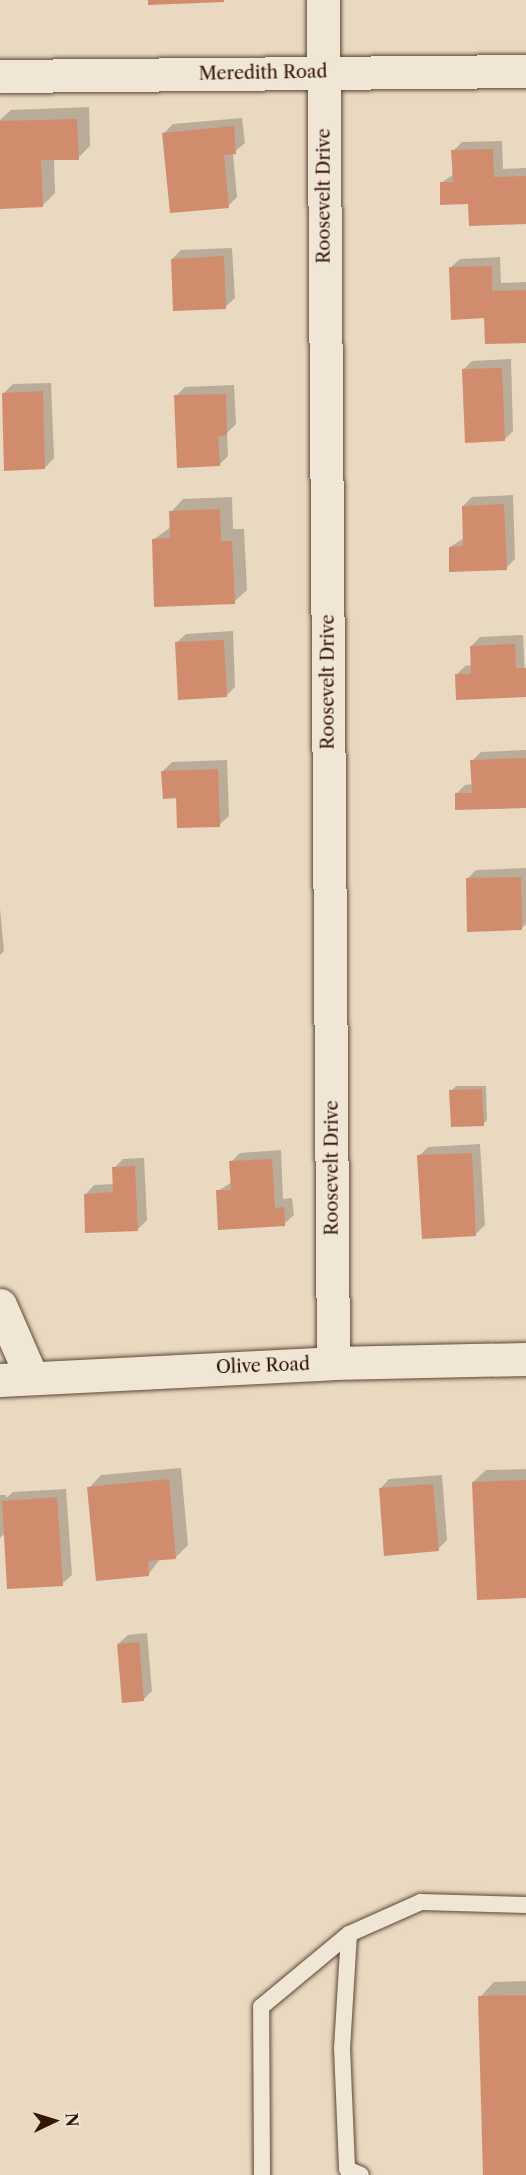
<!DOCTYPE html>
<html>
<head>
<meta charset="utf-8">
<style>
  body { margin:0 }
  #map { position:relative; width:526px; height:2175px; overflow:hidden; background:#e8d9c0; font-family:"Libre Caslon Text",serif }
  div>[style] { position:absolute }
  .shadow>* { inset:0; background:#0003 }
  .building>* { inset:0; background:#d18c6e }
  .roads { filter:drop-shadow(0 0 2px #604534) drop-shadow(0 0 2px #604534) }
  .lane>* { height:16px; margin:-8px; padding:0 8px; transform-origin:8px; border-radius:8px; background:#f0e6d6 }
  .street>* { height:33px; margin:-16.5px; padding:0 16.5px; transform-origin:16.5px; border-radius:16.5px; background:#f0e6d6 }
  .secondary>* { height:33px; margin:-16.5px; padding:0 16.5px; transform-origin:16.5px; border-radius:16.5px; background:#f0e6d6 }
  span { translate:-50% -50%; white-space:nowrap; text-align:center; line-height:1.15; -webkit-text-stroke:4.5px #f0e6d6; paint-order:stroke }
  .street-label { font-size:18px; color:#331405 }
  .north { position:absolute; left:24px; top:2091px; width:60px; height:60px; -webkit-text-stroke:4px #f0e6d6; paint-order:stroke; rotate:86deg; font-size:16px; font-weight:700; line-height:24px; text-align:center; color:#331405 }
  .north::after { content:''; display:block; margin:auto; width:21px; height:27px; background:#331405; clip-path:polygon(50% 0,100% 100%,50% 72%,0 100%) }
</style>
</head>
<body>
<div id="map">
  <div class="shadow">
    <i style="clip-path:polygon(89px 107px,90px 146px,78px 158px,54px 159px,55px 193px,42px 206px,0 189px,0 120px,11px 110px)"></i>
    <i style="clip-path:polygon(242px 118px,245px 143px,233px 153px,237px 197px,228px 206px,163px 134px,173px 124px)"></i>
    <i style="clip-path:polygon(502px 141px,503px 169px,526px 168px,526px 223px,470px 203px,441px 183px,454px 174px,453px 151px,462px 142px)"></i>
    <i style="clip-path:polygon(232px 248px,235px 298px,225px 307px,172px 259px,181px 250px)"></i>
    <i style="clip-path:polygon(500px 257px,501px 283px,526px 282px,526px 341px,485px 317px,450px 268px,460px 259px)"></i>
    <i style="clip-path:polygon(511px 359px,513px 431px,504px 440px,463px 370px,472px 361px)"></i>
    <i style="clip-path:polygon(51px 383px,54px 458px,45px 468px,4px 393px,13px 384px)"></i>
    <i style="clip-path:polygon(234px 385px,236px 424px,227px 433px,228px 456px,219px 465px,176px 396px,185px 387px)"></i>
    <i style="clip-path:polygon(513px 495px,515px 559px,506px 568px,450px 547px,464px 538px,463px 506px,472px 497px)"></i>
    <i style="clip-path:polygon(232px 497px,233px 529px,244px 529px,247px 590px,234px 602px,153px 540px,171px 527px,171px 512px,183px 499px)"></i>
    <i style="clip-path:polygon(233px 631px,235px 687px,226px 696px,176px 643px,186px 634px)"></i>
    <i style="clip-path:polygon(523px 635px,526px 696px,456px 675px,465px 666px,472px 665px,471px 646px,480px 637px)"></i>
    <i style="clip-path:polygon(526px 750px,526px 806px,456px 794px,465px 785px,473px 784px,472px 761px,481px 752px)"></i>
    <i style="clip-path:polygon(227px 760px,229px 816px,219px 825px,178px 797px,163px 771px,172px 762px)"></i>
    <i style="clip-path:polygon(526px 868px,526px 924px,522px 928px,467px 879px,476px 870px)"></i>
    <i style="clip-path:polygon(0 908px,4px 951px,0 955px)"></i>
    <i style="clip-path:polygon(456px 1086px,486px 1086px,487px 1120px,483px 1124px,451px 1091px)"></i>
    <i style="clip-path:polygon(480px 1144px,485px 1225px,475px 1235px,419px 1156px,428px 1147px)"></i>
    <i style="clip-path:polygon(281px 1150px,283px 1199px,292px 1198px,294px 1215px,284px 1224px,218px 1191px,232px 1182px,231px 1162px,240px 1153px)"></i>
    <i style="clip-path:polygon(144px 1158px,147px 1220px,138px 1229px,85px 1195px,94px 1185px,115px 1184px,114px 1168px,123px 1159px)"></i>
    <i style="clip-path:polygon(181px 1468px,188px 1545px,176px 1557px,160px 1559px,148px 1575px,89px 1488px,101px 1475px)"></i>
    <i style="clip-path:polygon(526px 1469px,526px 1596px,473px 1482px,486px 1470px)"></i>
    <i style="clip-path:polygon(442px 1475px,447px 1540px,438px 1549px,380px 1489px,389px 1479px)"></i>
    <i style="clip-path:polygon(66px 1489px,72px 1575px,62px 1584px,5px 1533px,0 1538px,0 1495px,6px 1495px,6px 1498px,13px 1492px)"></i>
    <i style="clip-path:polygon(147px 1633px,152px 1691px,143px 1700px,118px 1644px,128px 1635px)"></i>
    <i style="clip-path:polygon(526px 1981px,526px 2175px,485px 2175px,480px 1997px,494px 1982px)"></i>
  </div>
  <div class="building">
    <i style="clip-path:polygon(148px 0,224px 0,224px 2px,148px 5px)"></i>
    <i style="clip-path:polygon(77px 119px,79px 160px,41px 160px,43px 207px,0 209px,0 121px)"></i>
    <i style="clip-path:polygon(234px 126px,236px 154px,224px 155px,229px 208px,170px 213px,162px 133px)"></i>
    <i style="clip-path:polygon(493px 149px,494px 177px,526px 176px,526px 224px,469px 226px,468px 204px,440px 205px,440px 182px,453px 182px,451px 150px)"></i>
    <i style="clip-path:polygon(224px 256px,226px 309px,173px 311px,171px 259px)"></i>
    <i style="clip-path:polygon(492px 266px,492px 291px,526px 290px,526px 343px,485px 344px,484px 318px,451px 320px,449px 267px)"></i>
    <i style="clip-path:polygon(502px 368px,505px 441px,465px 443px,462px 369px)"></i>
    <i style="clip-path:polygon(43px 391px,45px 469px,4px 471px,2px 393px)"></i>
    <i style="clip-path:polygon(226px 394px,227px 435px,218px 436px,220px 466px,177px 468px,174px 395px)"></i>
    <i style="clip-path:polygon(504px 504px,507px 570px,449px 572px,449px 547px,463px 546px,462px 506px)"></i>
    <i style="clip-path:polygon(220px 509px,221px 541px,232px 541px,235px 604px,154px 607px,152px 539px,170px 538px,169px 511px)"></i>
    <i style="clip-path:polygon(224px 640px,227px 697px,178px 700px,175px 642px)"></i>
    <i style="clip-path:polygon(515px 644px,516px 668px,526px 668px,526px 697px,456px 700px,455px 674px,471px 674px,470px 646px)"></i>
    <i style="clip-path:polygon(526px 758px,526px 808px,455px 810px,455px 793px,472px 793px,470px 760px)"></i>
    <i style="clip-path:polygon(218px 769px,220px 827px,177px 828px,176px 798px,163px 799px,161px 771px)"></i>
    <i style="clip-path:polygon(521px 877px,522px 930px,467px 932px,466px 878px)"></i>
    <i style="clip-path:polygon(482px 1089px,484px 1126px,451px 1127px,449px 1090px)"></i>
    <i style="clip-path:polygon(472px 1153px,476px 1236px,422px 1239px,417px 1155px)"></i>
    <i style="clip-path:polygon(272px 1159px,275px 1208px,284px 1207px,285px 1226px,218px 1230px,216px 1190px,231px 1190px,229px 1161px)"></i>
    <i style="clip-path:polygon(135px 1166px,138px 1231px,85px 1233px,84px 1194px,113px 1192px,112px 1167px)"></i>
    <i style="clip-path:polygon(169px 1479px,176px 1559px,148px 1561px,149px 1576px,96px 1581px,87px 1487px)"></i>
    <i style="clip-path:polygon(526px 1480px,526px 1598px,477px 1600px,472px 1482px)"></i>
    <i style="clip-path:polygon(433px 1484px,439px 1551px,384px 1556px,379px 1488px)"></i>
    <i style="clip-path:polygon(57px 1497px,63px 1586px,7px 1589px,2px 1501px)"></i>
    <i style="clip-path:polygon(139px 1642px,144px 1701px,122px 1703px,117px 1644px)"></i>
    <i style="clip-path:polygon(526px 1995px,526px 2175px,483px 2175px,478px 1996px)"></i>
  </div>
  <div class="roads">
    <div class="lane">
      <i style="left:349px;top:1934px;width:114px;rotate:93.5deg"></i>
      <i style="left:342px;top:2048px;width:121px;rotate:87.6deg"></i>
      <i style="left:347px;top:2169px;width:15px;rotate:23deg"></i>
      <i style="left:262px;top:2175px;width:168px;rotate:-90.3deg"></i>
      <i style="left:261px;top:2007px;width:114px;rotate:-39.7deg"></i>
      <i style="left:349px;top:1934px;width:79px;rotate:-24deg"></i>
      <i style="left:421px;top:1902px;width:105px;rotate:1.6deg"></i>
    </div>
    <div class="street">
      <i style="left:323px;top:0;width:1363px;rotate:89.58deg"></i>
      <i style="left:0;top:76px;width:526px;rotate:-0.54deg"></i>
      <i style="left:0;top:1305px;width:77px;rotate:66.4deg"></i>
    </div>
    <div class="secondary">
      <i style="left:0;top:1380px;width:333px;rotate:-2.9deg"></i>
      <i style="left:333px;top:1363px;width:193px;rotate:-1.2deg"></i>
    </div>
  </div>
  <div class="street-label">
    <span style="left:263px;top:73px;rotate:-1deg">Meredith Road</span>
    <span style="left:324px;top:196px;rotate:-90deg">Roosevelt Drive</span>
    <span style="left:328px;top:682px;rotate:-90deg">Roosevelt Drive</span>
    <span style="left:332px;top:1168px;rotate:-90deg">Roosevelt Drive</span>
    <span style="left:263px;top:1366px;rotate:-2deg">Olive Road</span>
  </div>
  <div class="north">N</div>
</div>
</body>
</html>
